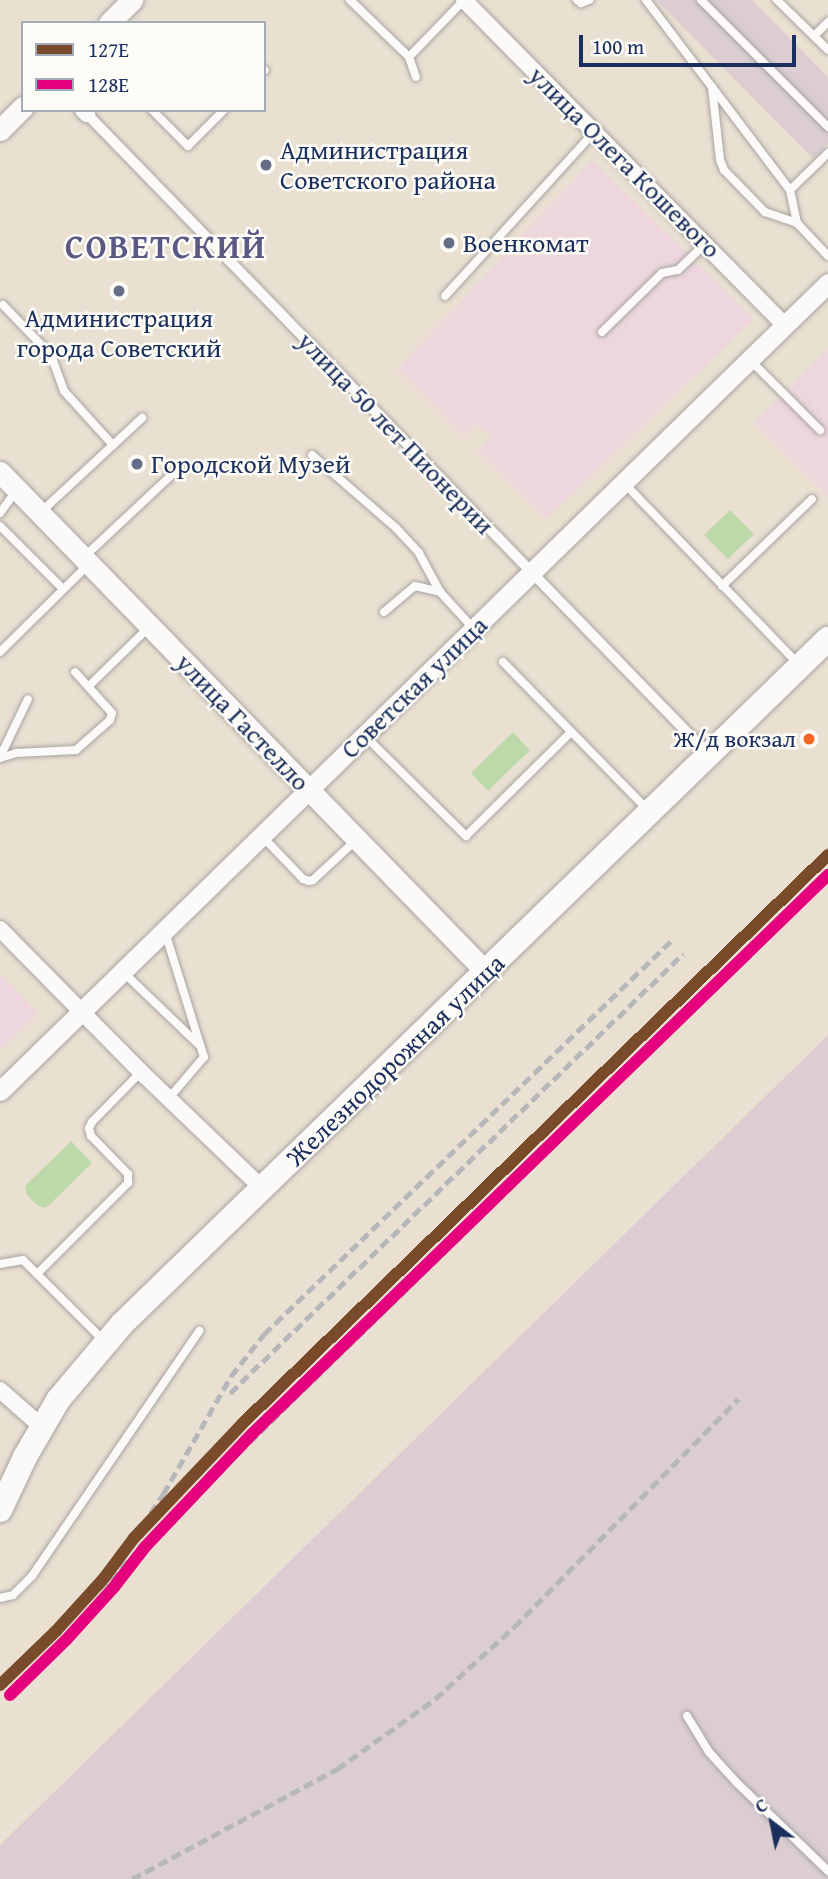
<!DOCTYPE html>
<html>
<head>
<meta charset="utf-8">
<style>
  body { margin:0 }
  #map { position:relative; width:828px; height:1879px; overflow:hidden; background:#eae0d2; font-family:"Gentium Book Plus",serif }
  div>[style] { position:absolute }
  .built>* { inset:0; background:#edd7dc }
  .industrial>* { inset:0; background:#dbcdd1 }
  .green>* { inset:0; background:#bed9a9 }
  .roads { filter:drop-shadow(0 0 2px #a7a4a2) drop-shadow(0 0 2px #a7a4a2) }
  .service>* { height:8px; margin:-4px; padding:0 4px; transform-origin:4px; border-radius:4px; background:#fcfaf8 }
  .pedestrian>* { height:10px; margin:-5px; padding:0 5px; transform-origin:5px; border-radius:5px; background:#fcfaf8 }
  .minor>* { height:16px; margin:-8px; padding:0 8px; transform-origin:8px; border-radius:8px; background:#fcfaf8 }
  .tertiary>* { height:19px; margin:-9.5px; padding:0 9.5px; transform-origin:9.5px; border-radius:9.5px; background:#fcfaf8 }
  .secondary>* { height:21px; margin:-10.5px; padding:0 10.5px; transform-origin:10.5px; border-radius:10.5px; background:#fcfaf8 }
  .primary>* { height:24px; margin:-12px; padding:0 12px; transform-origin:12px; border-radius:12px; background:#fcfaf8 }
  .rail>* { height:4.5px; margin-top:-2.25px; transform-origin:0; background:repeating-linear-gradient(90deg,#b6b7ba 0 10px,transparent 0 15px) }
  .rail-1>* { height:12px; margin:-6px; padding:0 6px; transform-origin:6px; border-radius:6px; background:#7a4b2a }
  .rail-2>* { height:12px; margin:-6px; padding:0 6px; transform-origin:6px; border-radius:6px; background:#e5007d }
  .dots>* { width:19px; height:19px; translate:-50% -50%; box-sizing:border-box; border:4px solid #fdfcf7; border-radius:50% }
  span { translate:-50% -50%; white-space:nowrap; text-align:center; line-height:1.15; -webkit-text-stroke:5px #fdfcf7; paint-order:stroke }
  .bus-label { font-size:24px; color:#1b2f5e }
  .right { translate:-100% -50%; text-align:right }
  .poi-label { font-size:26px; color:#1b2f5e }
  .left { translate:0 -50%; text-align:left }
  .street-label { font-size:26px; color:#1b2f5e }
  .district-label { font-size:33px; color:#5a5985; font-weight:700; letter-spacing:2px }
  .legend { position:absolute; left:21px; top:21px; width:245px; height:91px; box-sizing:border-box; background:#fdfcf7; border:2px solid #a3aaba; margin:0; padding:9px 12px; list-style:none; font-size:21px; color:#1b2f5e }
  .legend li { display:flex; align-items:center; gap:14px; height:35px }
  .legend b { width:35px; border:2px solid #a3aaba }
  .north { position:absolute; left:737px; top:1788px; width:70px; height:70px; -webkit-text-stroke:5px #fdfcf7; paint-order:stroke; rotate:328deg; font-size:19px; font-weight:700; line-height:28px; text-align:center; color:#1b2f5e }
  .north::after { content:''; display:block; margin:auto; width:24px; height:32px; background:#1b2f5e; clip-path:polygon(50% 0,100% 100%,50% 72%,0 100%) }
  .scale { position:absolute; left:579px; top:35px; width:217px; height:32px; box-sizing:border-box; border:4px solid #1b2f5e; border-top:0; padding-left:9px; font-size:21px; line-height:24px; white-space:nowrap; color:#1b2f5e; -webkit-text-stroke:5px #fdfcf7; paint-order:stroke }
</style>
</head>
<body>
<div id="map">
  <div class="built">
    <i style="clip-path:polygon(592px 160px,754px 319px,546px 519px,478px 450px,491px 437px,477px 423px,464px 436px,398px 369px)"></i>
    <i style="clip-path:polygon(828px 349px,828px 497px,754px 423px)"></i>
    <i style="clip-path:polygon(0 974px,38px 1013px,0 1050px)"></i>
  </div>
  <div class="industrial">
    <i style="clip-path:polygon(656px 0,752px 0,828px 77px,828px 144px,813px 158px)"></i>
    <i style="clip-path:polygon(828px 1035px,828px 1879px,0 1879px,0 1845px)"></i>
  </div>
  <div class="green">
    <i style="clip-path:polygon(730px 510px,754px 534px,728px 559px,704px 535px)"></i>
    <i style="clip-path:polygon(513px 732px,530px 750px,488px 791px,471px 773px)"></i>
    <i style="clip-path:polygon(71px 1141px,92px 1163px,46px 1208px,38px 1206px,27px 1195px,25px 1186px)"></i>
  </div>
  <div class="roads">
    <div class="service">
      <i style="left:350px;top:0;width:82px;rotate:44deg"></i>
      <i style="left:409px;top:57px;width:79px;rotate:-46deg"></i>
      <i style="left:577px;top:0;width:5px;rotate:37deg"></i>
      <i style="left:581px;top:3px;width:9px;rotate:-21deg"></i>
      <i style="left:646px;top:0;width:109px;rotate:52.8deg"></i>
      <i style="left:712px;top:87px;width:73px;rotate:83.7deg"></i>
      <i style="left:720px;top:160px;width:11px;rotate:68deg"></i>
      <i style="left:724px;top:170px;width:59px;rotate:45.7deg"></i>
      <i style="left:765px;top:212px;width:34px;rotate:19deg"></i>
      <i style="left:797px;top:223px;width:45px;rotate:46.8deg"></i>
      <i style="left:701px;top:0;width:180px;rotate:45deg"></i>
      <i style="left:777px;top:0;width:71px;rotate:44.4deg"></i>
      <i style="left:814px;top:36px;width:20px;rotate:-45deg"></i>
      <i style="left:409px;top:57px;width:21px;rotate:71deg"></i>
      <i style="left:264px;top:71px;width:1px;rotate:-45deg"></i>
      <i style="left:712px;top:87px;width:129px;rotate:52.9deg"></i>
      <i style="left:790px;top:190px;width:34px;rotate:78deg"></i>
      <i style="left:152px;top:110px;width:51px;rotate:45deg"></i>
      <i style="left:188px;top:146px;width:51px;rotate:-45deg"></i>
      <i style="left:790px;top:190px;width:53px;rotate:-44.2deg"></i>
      <i style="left:445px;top:296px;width:223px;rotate:-47.7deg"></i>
      <i style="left:3px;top:305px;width:69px;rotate:46.2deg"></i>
      <i style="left:51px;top:355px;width:38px;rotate:70deg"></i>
      <i style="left:64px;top:391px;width:73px;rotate:47.8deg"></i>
      <i style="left:602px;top:332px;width:84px;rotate:-44.5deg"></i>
      <i style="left:662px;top:273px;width:16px;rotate:-11deg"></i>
      <i style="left:678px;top:270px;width:37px;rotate:-44deg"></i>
      <i style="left:751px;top:361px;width:98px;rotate:45deg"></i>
      <i style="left:312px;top:455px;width:111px;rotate:41deg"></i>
      <i style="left:396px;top:528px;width:34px;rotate:47deg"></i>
      <i style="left:419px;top:553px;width:44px;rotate:61.7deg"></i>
      <i style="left:440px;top:592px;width:49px;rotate:47.5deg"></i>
      <i style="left:624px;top:483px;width:252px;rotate:46.1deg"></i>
      <i style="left:42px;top:511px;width:137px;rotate:-42.9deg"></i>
      <i style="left:0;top:513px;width:26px;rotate:-54deg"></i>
      <i style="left:0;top:526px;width:89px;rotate:45deg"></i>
      <i style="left:84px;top:557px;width:130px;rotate:-43.1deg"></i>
      <i style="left:722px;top:586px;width:125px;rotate:-44deg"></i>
      <i style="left:384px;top:612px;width:40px;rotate:-40deg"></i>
      <i style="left:415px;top:586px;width:26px;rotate:13deg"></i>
      <i style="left:0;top:652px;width:125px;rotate:-44.7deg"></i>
      <i style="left:503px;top:662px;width:207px;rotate:45.6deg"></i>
      <i style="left:89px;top:686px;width:84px;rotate:-44.5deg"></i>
      <i style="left:364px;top:735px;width:144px;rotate:44.7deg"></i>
      <i style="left:466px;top:836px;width:148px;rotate:-44.7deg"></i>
      <i style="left:0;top:757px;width:64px;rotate:-64.2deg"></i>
      <i style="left:0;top:758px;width:17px;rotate:-17deg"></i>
      <i style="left:16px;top:753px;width:60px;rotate:-2.9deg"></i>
      <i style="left:76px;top:750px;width:45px;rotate:-41.4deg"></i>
      <i style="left:110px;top:720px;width:7px;rotate:-74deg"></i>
      <i style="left:112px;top:713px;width:55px;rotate:-132.1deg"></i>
      <i style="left:261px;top:835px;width:61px;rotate:46.3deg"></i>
      <i style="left:303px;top:879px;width:6px;rotate:18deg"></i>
      <i style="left:309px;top:881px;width:4px;rotate:-14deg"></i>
      <i style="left:313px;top:880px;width:59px;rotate:-42.9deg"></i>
      <i style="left:165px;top:932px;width:131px;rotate:72.7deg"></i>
      <i style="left:204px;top:1057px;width:54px;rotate:130.5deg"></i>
      <i style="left:123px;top:972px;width:105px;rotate:43.8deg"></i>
      <i style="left:0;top:1264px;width:23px;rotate:-10deg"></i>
      <i style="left:23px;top:1260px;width:113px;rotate:45deg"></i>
      <i style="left:37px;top:1274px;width:129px;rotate:-45deg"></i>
      <i style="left:128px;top:1183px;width:9px;rotate:-90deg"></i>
      <i style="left:128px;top:1174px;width:53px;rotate:-134.2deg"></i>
      <i style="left:91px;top:1136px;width:8px;rotate:-104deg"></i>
      <i style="left:89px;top:1128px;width:7px;rotate:-63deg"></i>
      <i style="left:92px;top:1122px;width:70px;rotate:-45.6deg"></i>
      <i style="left:0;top:1598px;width:13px;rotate:-13deg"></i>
      <i style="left:13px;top:1595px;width:27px;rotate:-45deg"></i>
      <i style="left:32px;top:1576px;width:297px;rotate:-55.7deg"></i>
      <i style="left:687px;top:1716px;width:42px;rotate:58.6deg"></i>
      <i style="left:709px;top:1752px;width:42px;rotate:47.9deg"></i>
      <i style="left:737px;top:1783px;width:127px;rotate:44deg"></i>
    </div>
    <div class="pedestrian">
      <i style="left:87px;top:114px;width:893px;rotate:45.86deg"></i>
    </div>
    <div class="minor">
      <i style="left:464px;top:0;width:457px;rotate:45.4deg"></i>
      <i style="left:83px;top:110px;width:6px;rotate:45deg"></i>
      <i style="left:0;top:929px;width:201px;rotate:45.4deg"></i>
      <i style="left:141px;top:1072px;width:168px;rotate:43.8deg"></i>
      <i style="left:0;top:1390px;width:56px;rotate:41.4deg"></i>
    </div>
    <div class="tertiary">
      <i style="left:0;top:1091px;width:1157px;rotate:-44.3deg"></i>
    </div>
    <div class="secondary">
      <i style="left:109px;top:23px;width:33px;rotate:-45deg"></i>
      <i style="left:0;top:130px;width:33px;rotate:-45deg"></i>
      <i style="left:0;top:472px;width:697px;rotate:45.81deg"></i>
    </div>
    <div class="primary">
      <i style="left:0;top:1510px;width:59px;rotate:-64.7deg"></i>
      <i style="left:25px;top:1457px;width:66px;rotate:-59.9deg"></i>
      <i style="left:58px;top:1400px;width:99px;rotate:-49.9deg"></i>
      <i style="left:122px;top:1324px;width:984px;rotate:-44.14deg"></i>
    </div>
  </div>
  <div class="rail">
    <i style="left:230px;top:1393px;width:631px;rotate:-44.1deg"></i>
    <i style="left:134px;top:1538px;width:53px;rotate:-56.6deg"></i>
    <i style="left:163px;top:1494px;width:136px;rotate:-60deg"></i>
    <i style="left:231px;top:1376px;width:53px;rotate:-51.8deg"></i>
    <i style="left:264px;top:1334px;width:566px;rotate:-44deg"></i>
    <i style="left:56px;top:1631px;width:1078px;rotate:-44.29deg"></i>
    <i style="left:132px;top:1879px;width:233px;rotate:-28.2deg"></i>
    <i style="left:337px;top:1769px;width:120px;rotate:-35.5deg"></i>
    <i style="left:435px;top:1699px;width:107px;rotate:-42.3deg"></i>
    <i style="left:514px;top:1627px;width:320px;rotate:-45.5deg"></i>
  </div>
  <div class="rail-1">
    <i style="left:0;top:1685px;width:78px;rotate:-44deg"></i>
    <i style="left:56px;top:1631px;width:72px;rotate:-47.8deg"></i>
    <i style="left:104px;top:1578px;width:50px;rotate:-53.1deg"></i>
    <i style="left:134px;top:1538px;width:157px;rotate:-46.5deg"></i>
    <i style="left:242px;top:1424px;width:817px;rotate:-44.16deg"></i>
  </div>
  <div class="rail-2">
    <i style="left:10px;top:1695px;width:78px;rotate:-44.5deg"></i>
    <i style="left:66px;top:1640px;width:72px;rotate:-47.8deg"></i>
    <i style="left:114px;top:1587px;width:51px;rotate:-52.2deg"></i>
    <i style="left:145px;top:1547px;width:156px;rotate:-46.6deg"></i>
    <i style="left:252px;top:1434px;width:803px;rotate:-44.14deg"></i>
  </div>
  <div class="dots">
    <i style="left:266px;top:165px;background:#636d87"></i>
    <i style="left:449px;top:243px;background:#636d87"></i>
    <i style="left:119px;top:291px;background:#636d87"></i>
    <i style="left:137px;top:464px;background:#636d87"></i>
    <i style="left:809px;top:739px;background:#f26522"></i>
  </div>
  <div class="bus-label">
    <span class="right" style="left:796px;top:739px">Ж/д вокзал</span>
  </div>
  <div class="poi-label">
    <span class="left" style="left:280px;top:165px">Администрация<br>Советского района</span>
    <span class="left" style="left:463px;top:243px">Военкомат</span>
    <span style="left:119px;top:333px">Администрация<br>города Советский</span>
    <span class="left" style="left:151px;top:464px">Городской Музей</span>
  </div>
  <div class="street-label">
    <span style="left:625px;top:162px;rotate:45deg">улица Олега Кошевого</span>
    <span style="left:396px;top:433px;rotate:46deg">улица 50 лет Пионерии</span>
    <span style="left:414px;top:687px;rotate:-44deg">Советская улица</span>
    <span style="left:243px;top:722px;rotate:46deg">улица Гастелло</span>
    <span style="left:395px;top:1060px;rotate:-44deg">Железнодорожная улица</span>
  </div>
  <div class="district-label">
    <span style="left:166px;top:247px">СОВЕТСКИЙ</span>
  </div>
  <ul class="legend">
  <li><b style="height:9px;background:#7a4b2a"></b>127Е</li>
  <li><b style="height:9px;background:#e5007d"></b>128Е</li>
  </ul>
  <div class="north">С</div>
  <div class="scale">100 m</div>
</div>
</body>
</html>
